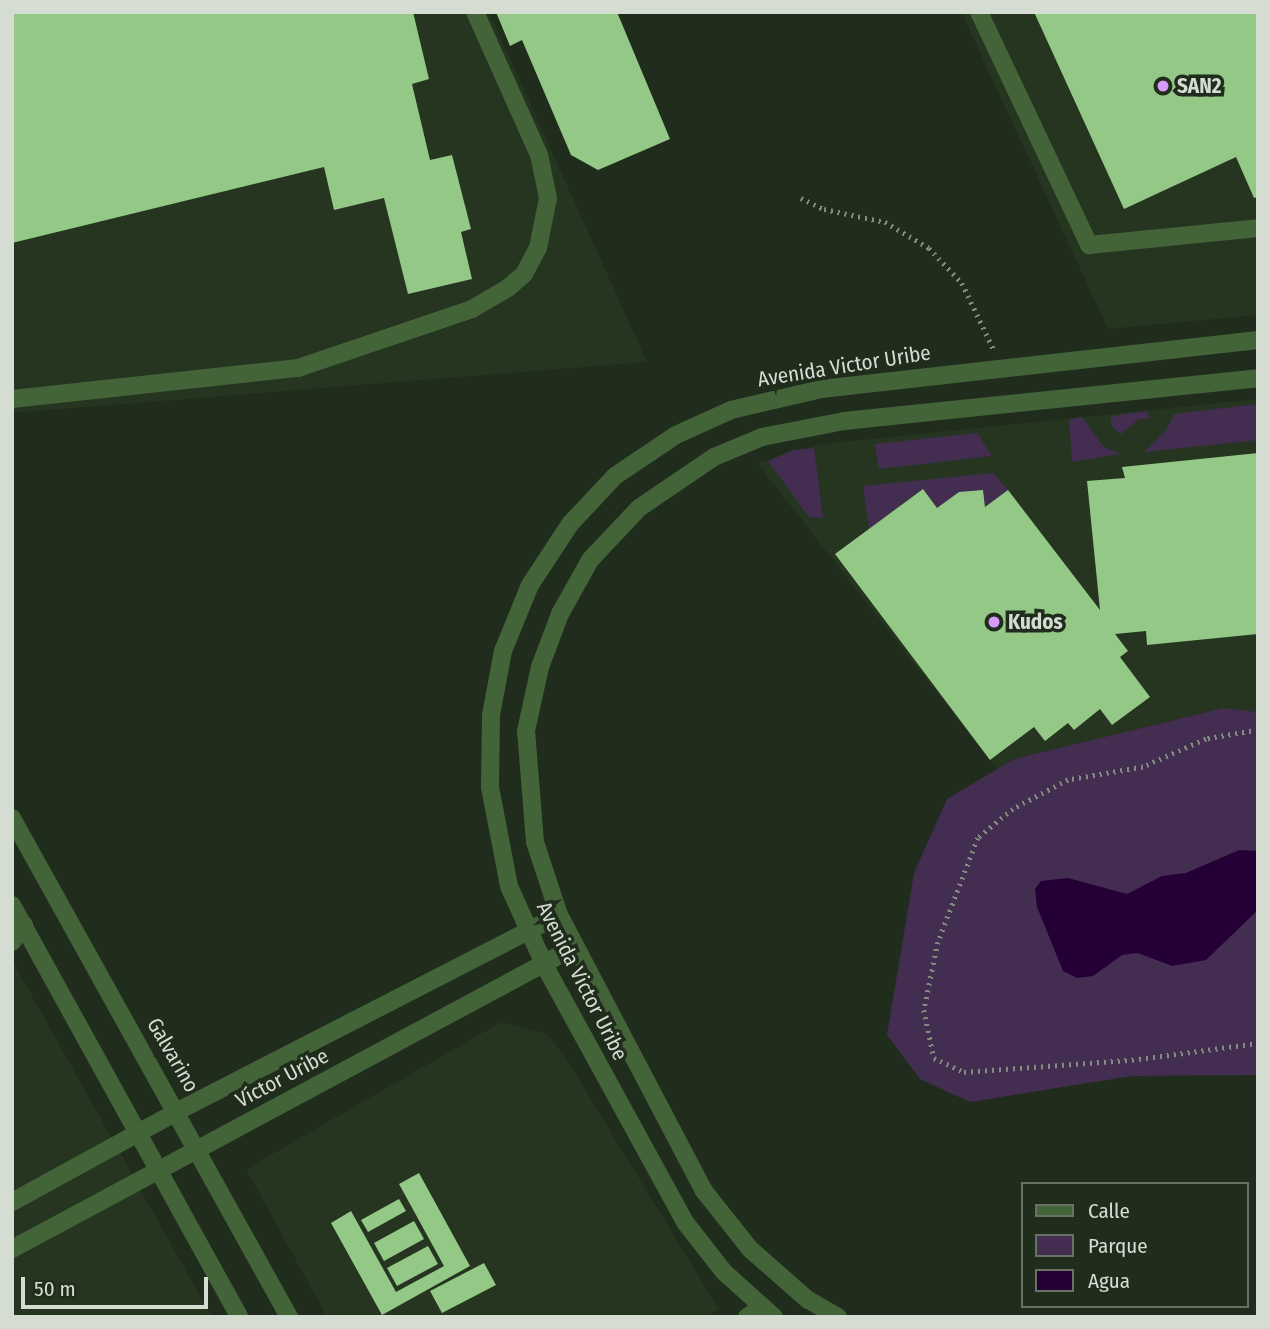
<!DOCTYPE html>
<html>
<head>
<meta charset="utf-8">
<style>
  body { margin:0 }
  #map { position:relative; width:1270px; height:1329px; overflow:hidden; background:#202c1c; font-family:"Fira Sans Condensed",sans-serif }
  div>[style] { position:absolute }
  .built>* { inset:0; background:#253520 }
  .green>* { inset:0; background:#432e51 }
  .water>* { inset:0; background:#240036 }
  .building>* { inset:0; background:#94c886 }
  .path>* { height:4.5px; margin-top:-2.25px; transform-origin:0; background:repeating-linear-gradient(90deg,#838c80 0 2px,transparent 0 7px) }
  .minor>* { height:18px; margin:-9px; padding:0 9px; transform-origin:9px; border-radius:9px; background:#436339 }
  .dots>* { width:19px; height:19px; translate:-50% -50%; box-sizing:border-box; border:4px solid #202c1c; border-radius:50% }
  span { translate:-50% -50%; white-space:nowrap; text-align:center; line-height:1.15; -webkit-text-stroke:7px #202c1c; paint-order:stroke }
  .poi-label { font-size:21px; color:#d5ddd3; font-weight:700 }
  .left { translate:0 -50%; text-align:left }
  .street-label { font-size:21px; color:#d5ddd3 }
  .frame { position:absolute; inset:0; border:14px solid #d5ddd3; pointer-events:none }
  .legend { position:absolute; left:1021px; top:1182px; width:228px; height:126px; box-sizing:border-box; background:#202c1c; border:2px solid #687365; margin:0; padding:9px 12px; list-style:none; font-size:21px; color:#d5ddd3 }
  .legend li { display:flex; align-items:center; gap:14px; height:35px }
  .legend b { width:35px; border:2px solid #687365 }
  .scale { position:absolute; left:21px; top:1277px; width:187px; height:32px; box-sizing:border-box; border:4px solid #d5ddd3; border-top:0; padding-left:9px; font-size:21px; line-height:24px; white-space:nowrap; color:#d5ddd3; -webkit-text-stroke:5px #202c1c; paint-order:stroke }
</style>
</head>
<body>
<div id="map">
  <div class="built">
    <i style="clip-path:polygon(12px 12px,489px 12px,647px 362px,12px 413px)"></i>
    <i style="clip-path:polygon(961px 12px,1258px 12px,1258px 315px,1108px 329px)"></i>
    <i style="clip-path:polygon(1258px 399px,1258px 712px,1224px 708px,1014px 759px,997px 769px,757px 463px,822px 444px)"></i>
    <i style="clip-path:polygon(12px 960px,212px 1317px,12px 1317px)"></i>
    <i style="clip-path:polygon(501px 1022px,547px 1034px,564px 1055px,719px 1309px,704px 1317px,327px 1317px,246px 1169px)"></i>
  </div>
  <div class="green">
    <i style="clip-path:polygon(1258px 404px,1258px 440px,1144px 452px,1165px 432px,1174px 414px)"></i>
    <i style="clip-path:polygon(1148px 411px,1149px 419px,1139px 419px,1121px 434px,1111px 426px,1111px 416px)"></i>
    <i style="clip-path:polygon(1082px 417px,1103px 446px,1120px 454px,1072px 462px,1069px 420px)"></i>
    <i style="clip-path:polygon(977px 433px,992px 456px,879px 469px,875px 444px)"></i>
    <i style="clip-path:polygon(814px 448px,823px 518px,809px 517px,768px 461px,793px 450px)"></i>
    <i style="clip-path:polygon(993px 473px,1008px 490px,985px 507px,983px 490px,937px 508px,922px 489px,869px 529px,863px 486px)"></i>
    <i style="clip-path:polygon(1224px 708px,1258px 712px,1258px 1075px,1132px 1076px,970px 1102px,920px 1079px,887px 1035px,914px 873px,947px 799px,1014px 759px)"></i>
  </div>
  <div class="water">
    <i style="clip-path:polygon(1239px 850px,1258px 851px,1258px 910px,1206px 960px,1172px 966px,1138px 953px,1122px 955px,1093px 976px,1077px 978px,1063px 971px,1037px 907px,1035px 889px,1041px 881px,1068px 878px,1127px 894px,1162px 876px,1186px 873px)"></i>
  </div>
  <div class="building">
    <i style="clip-path:polygon(12px 12px,413px 12px,429px 79px,412px 84px,430px 160px,452px 155px,471px 229px,461px 232px,472px 279px,408px 294px,384px 198px,334px 210px,324px 167px,12px 243px)"></i>
    <i style="clip-path:polygon(496px 12px,617px 12px,670px 139px,598px 170px,571px 155px,522px 40px,510px 46px)"></i>
    <i style="clip-path:polygon(1034px 12px,1256px 12px,1258px 197px,1254px 198px,1236px 157px,1124px 209px)"></i>
    <i style="clip-path:polygon(1258px 453px,1258px 634px,1147px 645px,1146px 631px,1115px 634px,1128px 651px,1120px 657px,1150px 697px,1112px 725px,1100px 709px,1074px 730px,1068px 723px,1045px 741px,1034px 727px,990px 760px,835px 554px,923px 489px,937px 508px,959px 492px,983px 490px,985px 507px,1008px 490px,1100px 610px,1087px 481px,1125px 478px,1122px 467px)"></i>
    <i style="clip-path:polygon(419px 1173px,470px 1266px,382px 1315px,331px 1223px,351px 1211px,396px 1292px,444px 1266px,399px 1184px)"></i>
    <i style="clip-path:polygon(399px 1199px,406px 1211px,368px 1232px,361px 1220px)"></i>
    <i style="clip-path:polygon(414px 1221px,424px 1239px,384px 1261px,374px 1243px)"></i>
    <i style="clip-path:polygon(428px 1246px,438px 1264px,397px 1286px,387px 1268px)"></i>
    <i style="clip-path:polygon(484px 1263px,496px 1285px,442px 1313px,430px 1291px)"></i>
  </div>
  <div class="path">
    <i style="left:801px;top:198px;width:25px;rotate:26deg"></i>
    <i style="left:824px;top:209px;width:62px;rotate:12deg"></i>
    <i style="left:885px;top:222px;width:51px;rotate:30.6deg"></i>
    <i style="left:929px;top:248px;width:48px;rotate:46.7deg"></i>
    <i style="left:962px;top:283px;width:74px;rotate:64.5deg"></i>
    <i style="left:1258px;top:730px;width:53px;rotate:170.2deg"></i>
    <i style="left:1206px;top:739px;width:69px;rotate:156deg"></i>
    <i style="left:1143px;top:767px;width:76px;rotate:170.2deg"></i>
    <i style="left:1068px;top:780px;width:62px;rotate:152.2deg"></i>
    <i style="left:1013px;top:809px;width:45px;rotate:140.4deg"></i>
    <i style="left:978px;top:838px;width:111px;rotate:111deg"></i>
    <i style="left:938px;top:942px;width:69px;rotate:101.6deg"></i>
    <i style="left:924px;top:1010px;width:49px;rotate:78.2deg"></i>
    <i style="left:934px;top:1058px;width:33px;rotate:25deg"></i>
    <i style="left:964px;top:1072px;width:175px;rotate:-4.2deg"></i>
    <i style="left:1139px;top:1059px;width:120px;rotate:-7.7deg"></i>
  </div>
  <div class="minor">
    <i style="left:979px;top:12px;width:258px;rotate:64.7deg"></i>
    <i style="left:1089px;top:245px;width:170px;rotate:-5.7deg"></i>
    <i style="left:12px;top:399px;width:288px;rotate:-6.2deg"></i>
    <i style="left:298px;top:368px;width:184px;rotate:-18.7deg"></i>
    <i style="left:472px;top:309px;width:42px;rotate:-30.3deg"></i>
    <i style="left:508px;top:288px;width:21px;rotate:-41deg"></i>
    <i style="left:524px;top:274px;width:30px;rotate:-62deg"></i>
    <i style="left:538px;top:248px;width:51px;rotate:-78.7deg"></i>
    <i style="left:548px;top:198px;width:44px;rotate:-101.8deg"></i>
    <i style="left:539px;top:155px;width:157px;rotate:-114.1deg"></i>
    <i style="left:12px;top:818px;width:571px;rotate:60.96deg"></i>
    <i style="left:12px;top:905px;width:470px;rotate:61.1deg"></i>
    <i style="left:12px;top:942px;width:21px;rotate:-55deg"></i>
    <i style="left:12px;top:1202px;width:189px;rotate:-28.7deg"></i>
    <i style="left:178px;top:1111px;width:428px;rotate:-27.2deg"></i>
    <i style="left:12px;top:1249px;width:637px;rotate:-28.22deg"></i>
    <i style="left:747px;top:1317px;width:18px;rotate:-34deg"></i>
    <i style="left:774px;top:1317px;width:67px;rotate:-138deg"></i>
    <i style="left:724px;top:1272px;width:63px;rotate:-128deg"></i>
    <i style="left:685px;top:1222px;width:294px;rotate:-118.7deg"></i>
    <i style="left:544px;top:964px;width:85px;rotate:-114.2deg"></i>
    <i style="left:509px;top:886px;width:101px;rotate:-100.9deg"></i>
    <i style="left:490px;top:787px;width:72px;rotate:-89.2deg"></i>
    <i style="left:491px;top:715px;width:65px;rotate:-79.4deg"></i>
    <i style="left:503px;top:651px;width:71px;rotate:-67.8deg"></i>
    <i style="left:530px;top:585px;width:73px;rotate:-56.7deg"></i>
    <i style="left:570px;top:524px;width:66px;rotate:-46.8deg"></i>
    <i style="left:615px;top:476px;width:73px;rotate:-33.9deg"></i>
    <i style="left:676px;top:435px;width:60px;rotate:-24.4deg"></i>
    <i style="left:731px;top:410px;width:92px;rotate:-13.1deg"></i>
    <i style="left:821px;top:389px;width:440px;rotate:-6.4deg"></i>
    <i style="left:838px;top:1317px;width:34px;rotate:-150deg"></i>
    <i style="left:808px;top:1300px;width:77px;rotate:-138.7deg"></i>
    <i style="left:750px;top:1249px;width:74px;rotate:-128.4deg"></i>
    <i style="left:704px;top:1191px;width:312px;rotate:-117.7deg"></i>
    <i style="left:559px;top:915px;width:77px;rotate:-108.2deg"></i>
    <i style="left:535px;top:842px;width:111px;rotate:-94.6deg"></i>
    <i style="left:526px;top:731px;width:66px;rotate:-77.7deg"></i>
    <i style="left:540px;top:667px;width:57px;rotate:-69.3deg"></i>
    <i style="left:560px;top:614px;width:62px;rotate:-60.9deg"></i>
    <i style="left:590px;top:560px;width:71px;rotate:-46.7deg"></i>
    <i style="left:639px;top:508px;width:91px;rotate:-34.2deg"></i>
    <i style="left:714px;top:457px;width:52px;rotate:-22.6deg"></i>
    <i style="left:762px;top:437px;width:84px;rotate:-11deg"></i>
    <i style="left:844px;top:421px;width:416px;rotate:-5.9deg"></i>
  </div>
  <div class="dots">
    <i style="left:1163px;top:86px;background:#d59bfa"></i>
    <i style="left:994px;top:622px;background:#d59bfa"></i>
  </div>
  <div class="poi-label">
    <span class="left" style="left:1177px;top:86px">SAN2</span>
    <span class="left" style="left:1008px;top:622px">Kudos</span>
  </div>
  <div class="street-label">
    <span style="left:844px;top:366px;rotate:-9deg">Avenida Victor Uribe</span>
    <span style="left:582px;top:981px;rotate:63deg">Avenida Victor Uribe</span>
    <span style="left:173px;top:1055px;rotate:60deg">Galvarino</span>
    <span style="left:282px;top:1078px;rotate:-28deg">Víctor Uribe</span>
  </div>
  <div class="frame"></div>
  <ul class="legend">
  <li><b style="height:9px;background:#436339"></b>Calle</li>
  <li><b style="height:19px;background:#432e51"></b>Parque</li>
  <li><b style="height:19px;background:#240036"></b>Agua</li>
  </ul>
  <div class="scale">50 m</div>
</div>
</body>
</html>
